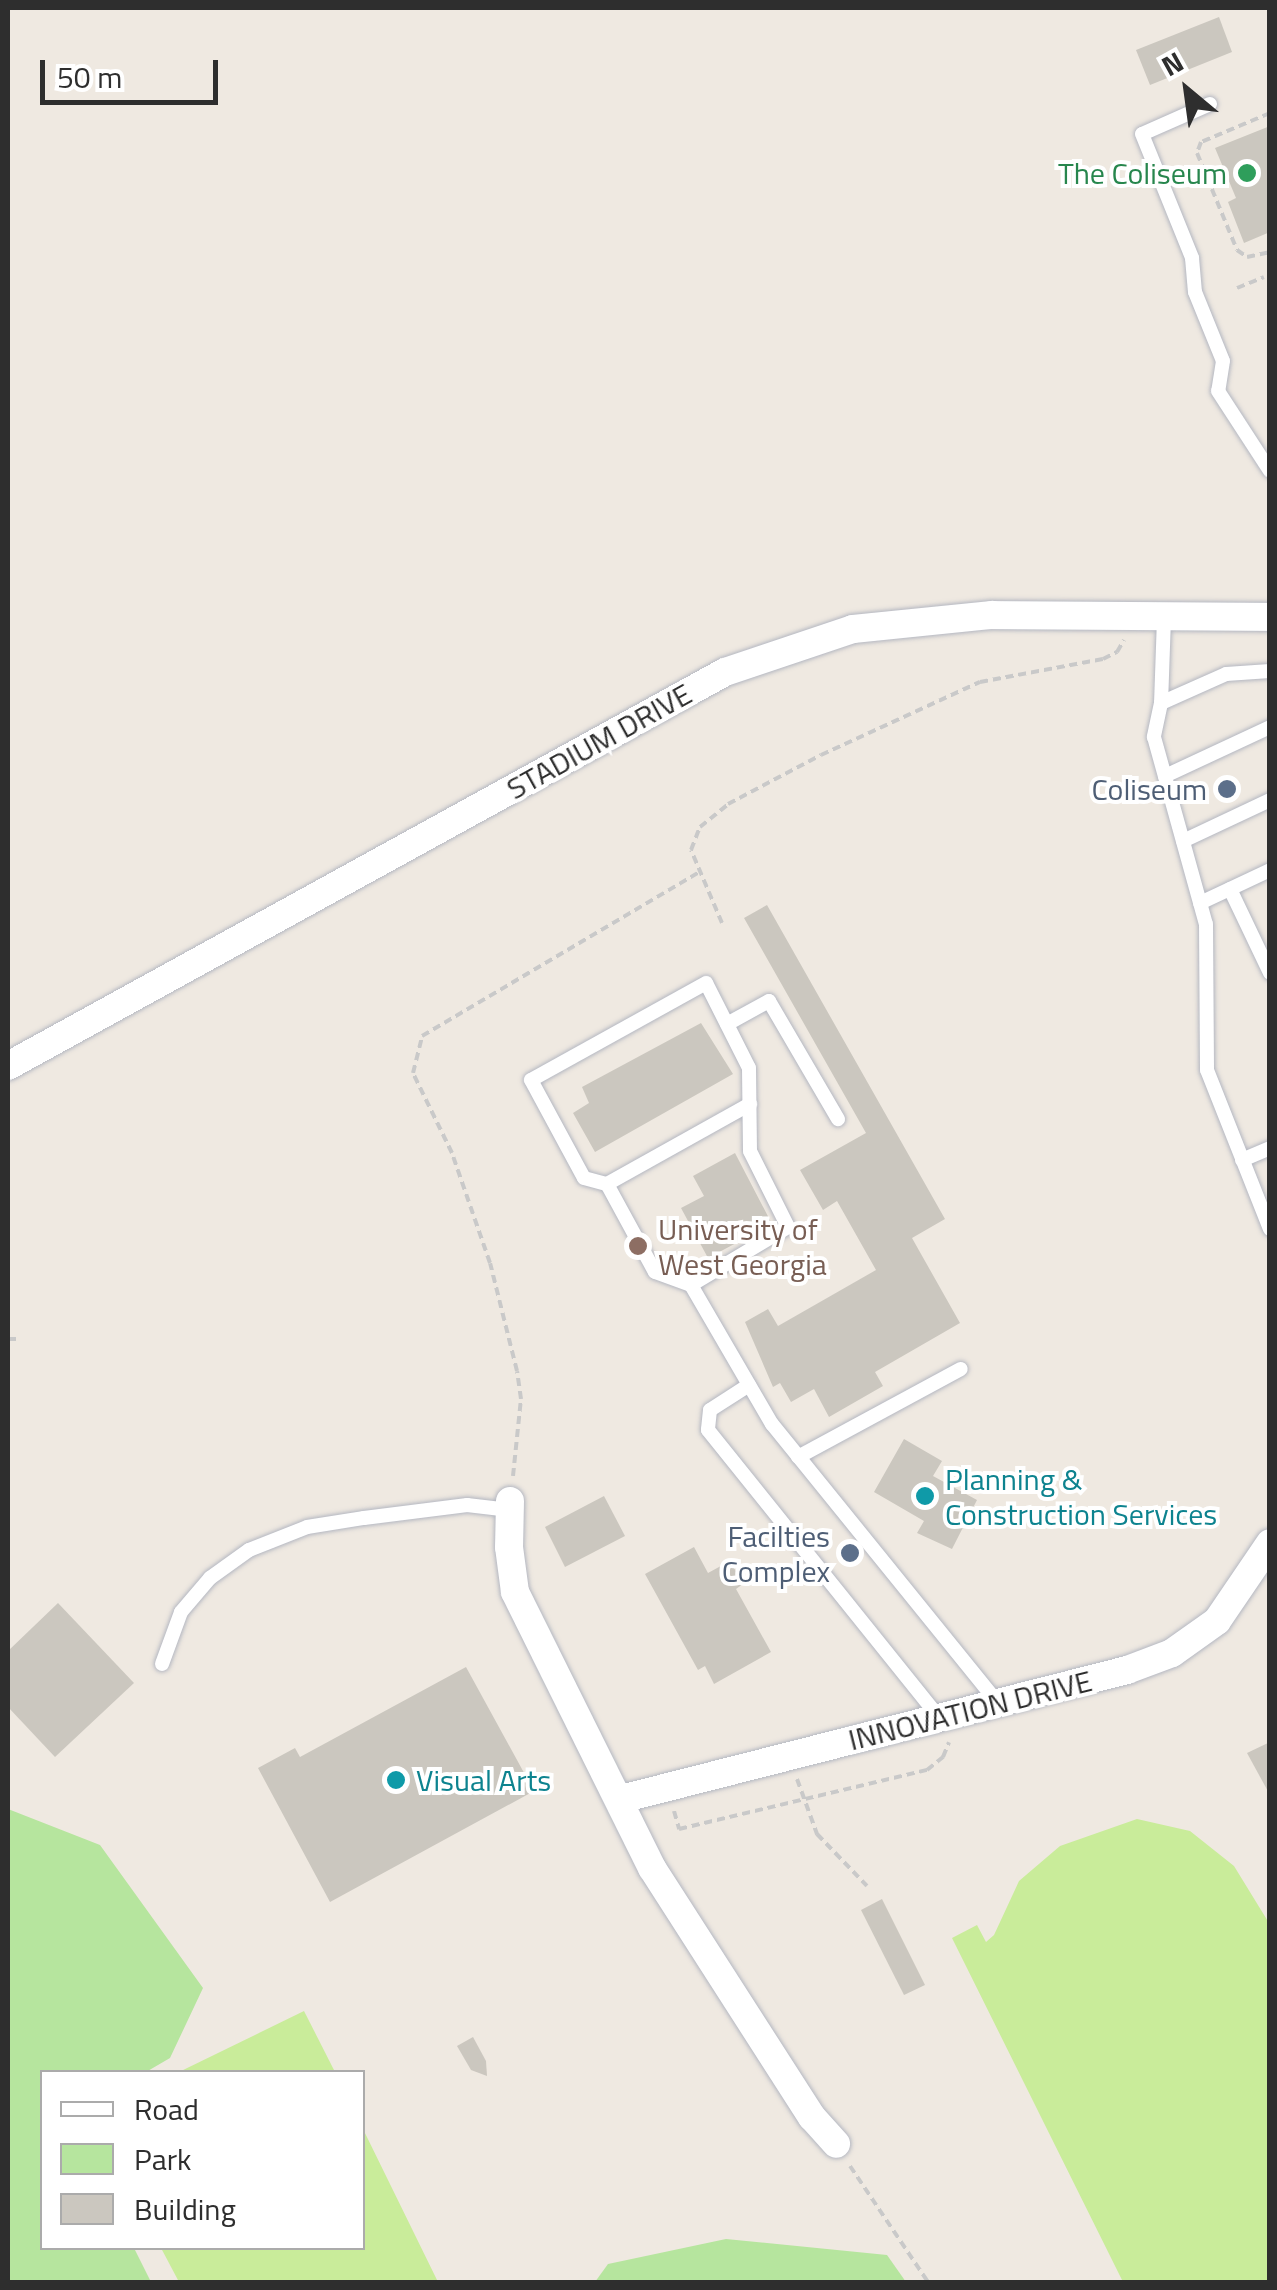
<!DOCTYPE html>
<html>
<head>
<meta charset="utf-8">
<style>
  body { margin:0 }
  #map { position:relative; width:1277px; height:2290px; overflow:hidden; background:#efe9e1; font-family:"Titillium Web",sans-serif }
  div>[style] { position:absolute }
  .green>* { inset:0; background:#b6e59e }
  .pitch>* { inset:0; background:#c9ec9a }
  .building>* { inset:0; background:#cbc7bf }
  .path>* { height:4px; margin-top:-2px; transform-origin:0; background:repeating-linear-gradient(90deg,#c9c9c9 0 8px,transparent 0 13px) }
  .roads { filter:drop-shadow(0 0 2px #b4b7c1) drop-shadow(0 0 2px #b4b7c1) }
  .service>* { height:14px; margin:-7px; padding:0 7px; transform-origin:7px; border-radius:7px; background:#fff }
  .minor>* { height:28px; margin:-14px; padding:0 14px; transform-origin:14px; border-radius:14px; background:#fff }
  .dots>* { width:28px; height:28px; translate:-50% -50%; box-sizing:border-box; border:5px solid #fff; border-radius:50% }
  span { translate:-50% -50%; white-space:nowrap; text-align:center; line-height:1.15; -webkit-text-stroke:8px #fff; paint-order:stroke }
  .leisure-label { font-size:30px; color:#27864d }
  .right { translate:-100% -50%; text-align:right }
  .street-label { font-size:30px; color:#2e2e2e }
  .service-label { font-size:30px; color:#4e5e75 }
  .education-label { font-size:30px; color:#785e54 }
  .left { translate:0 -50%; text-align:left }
  .culture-label { font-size:30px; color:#0d838f }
  .frame { position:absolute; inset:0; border:10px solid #2e2e2e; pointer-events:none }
  .legend { position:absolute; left:40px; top:2070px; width:325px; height:180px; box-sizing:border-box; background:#fff; border:2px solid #ababab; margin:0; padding:12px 18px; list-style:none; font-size:30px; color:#2e2e2e }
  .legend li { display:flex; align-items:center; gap:20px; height:50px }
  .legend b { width:50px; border:2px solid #ababab }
  .north { position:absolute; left:1137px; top:40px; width:100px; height:100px; -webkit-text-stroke:8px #fff; paint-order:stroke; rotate:331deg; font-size:28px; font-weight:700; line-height:40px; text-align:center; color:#2e2e2e }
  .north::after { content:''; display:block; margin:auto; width:35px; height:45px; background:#2e2e2e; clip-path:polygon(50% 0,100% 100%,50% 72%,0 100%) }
  .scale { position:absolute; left:40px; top:60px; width:178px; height:45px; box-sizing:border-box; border:5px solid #2e2e2e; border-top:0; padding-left:12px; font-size:30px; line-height:35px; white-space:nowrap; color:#2e2e2e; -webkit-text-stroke:8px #fff; paint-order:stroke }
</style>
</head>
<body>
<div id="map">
  <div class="green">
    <i style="clip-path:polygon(8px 1809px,100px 1845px,203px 1988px,170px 2058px,146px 2072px,42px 2072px,42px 2248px,134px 2248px,151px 2282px,8px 2282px)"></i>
    <i style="clip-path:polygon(726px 2239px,887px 2255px,906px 2282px,595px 2282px,608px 2264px)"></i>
  </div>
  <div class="pitch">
    <i style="clip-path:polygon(1137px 1819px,1190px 1831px,1234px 1866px,1269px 1923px,1269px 2282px,1123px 2282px,952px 1938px,977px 1925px,986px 1942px,994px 1935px,1019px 1881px,1060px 1846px)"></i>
    <i style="clip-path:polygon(304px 2011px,335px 2072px,179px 2072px)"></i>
    <i style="clip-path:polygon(363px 2129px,438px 2282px,179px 2282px,161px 2248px,362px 2248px)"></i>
  </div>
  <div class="building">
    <i style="clip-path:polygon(1219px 17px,1232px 52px,1150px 85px,1136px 50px)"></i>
    <i style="clip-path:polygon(1270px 126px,1270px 232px,1244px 243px,1228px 202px,1236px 198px,1215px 148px)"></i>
    <i style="clip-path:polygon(767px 905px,945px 1219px,912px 1238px,960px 1323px,875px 1372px,883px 1386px,829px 1417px,814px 1389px,791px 1402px,780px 1383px,773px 1387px,745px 1322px,768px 1309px,778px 1326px,876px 1270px,837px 1201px,823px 1210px,800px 1170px,866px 1133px,744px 918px)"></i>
    <i style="clip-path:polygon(701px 1023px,733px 1074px,595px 1152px,573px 1113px,589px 1103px,582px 1087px)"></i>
    <i style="clip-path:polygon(735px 1153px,772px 1224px,708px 1258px,681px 1208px,704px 1196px,693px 1176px)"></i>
    <i style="clip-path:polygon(904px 1439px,942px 1461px,933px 1476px,977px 1500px,952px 1549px,917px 1533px,924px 1521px,874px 1492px)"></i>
    <i style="clip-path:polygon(604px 1496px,625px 1536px,565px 1567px,545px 1527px)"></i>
    <i style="clip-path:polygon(694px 1547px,708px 1573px,730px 1561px,743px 1584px,736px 1589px,771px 1652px,714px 1684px,705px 1666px,698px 1670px,645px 1574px)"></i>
    <i style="clip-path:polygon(58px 1603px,134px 1683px,55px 1757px,8px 1707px,8px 1651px)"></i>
    <i style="clip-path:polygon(466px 1667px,534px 1791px,330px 1902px,258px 1768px,295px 1748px,300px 1757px)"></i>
    <i style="clip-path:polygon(1270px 1742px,1270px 1795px,1247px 1753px)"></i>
    <i style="clip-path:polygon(882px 1899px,925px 1985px,904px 1995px,861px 1910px)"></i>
    <i style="clip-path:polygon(473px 2037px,486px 2061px,487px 2076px,471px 2070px,457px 2046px)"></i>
  </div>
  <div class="path">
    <i style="left:1270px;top:113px;width:75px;rotate:157.2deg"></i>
    <i style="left:1201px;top:142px;width:12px;rotate:110deg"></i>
    <i style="left:1197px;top:153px;width:105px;rotate:67.6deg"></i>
    <i style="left:1237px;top:250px;width:12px;rotate:35deg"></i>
    <i style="left:1247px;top:257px;width:24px;rotate:-12deg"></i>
    <i style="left:1237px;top:288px;width:29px;rotate:-22deg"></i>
    <i style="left:722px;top:923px;width:79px;rotate:-113deg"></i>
    <i style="left:691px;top:850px;width:25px;rotate:-69deg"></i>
    <i style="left:700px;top:827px;width:36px;rotate:-39deg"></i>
    <i style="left:728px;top:804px;width:105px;rotate:-27.8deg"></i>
    <i style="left:821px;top:755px;width:175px;rotate:-24.7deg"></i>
    <i style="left:980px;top:682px;width:125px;rotate:-10.6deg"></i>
    <i style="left:1103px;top:659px;width:16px;rotate:-27deg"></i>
    <i style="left:1117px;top:652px;width:14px;rotate:-60deg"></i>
    <i style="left:8px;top:1339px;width:10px"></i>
    <i style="left:513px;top:1476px;width:77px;rotate:-84.1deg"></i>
    <i style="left:521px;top:1399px;width:28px;rotate:-98deg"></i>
    <i style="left:517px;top:1371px;width:111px;rotate:-104deg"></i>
    <i style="left:490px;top:1263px;width:116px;rotate:-109.1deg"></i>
    <i style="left:452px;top:1153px;width:89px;rotate:-116deg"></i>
    <i style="left:413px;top:1073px;width:38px;rotate:-76deg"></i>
    <i style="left:422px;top:1036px;width:321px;rotate:-30.6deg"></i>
    <i style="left:797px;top:1779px;width:59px;rotate:70deg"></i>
    <i style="left:817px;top:1834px;width:72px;rotate:46.1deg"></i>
    <i style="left:674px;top:1811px;width:19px;rotate:74deg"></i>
    <i style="left:679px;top:1829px;width:255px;rotate:-13.4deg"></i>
    <i style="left:927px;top:1770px;width:21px;rotate:-39deg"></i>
    <i style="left:943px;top:1757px;width:16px;rotate:-68deg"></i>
    <i style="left:850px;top:2166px;width:140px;rotate:56.1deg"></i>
  </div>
  <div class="roads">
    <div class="service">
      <i style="left:1210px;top:104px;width:74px;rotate:156.2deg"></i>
      <i style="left:1142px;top:134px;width:134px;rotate:68deg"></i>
      <i style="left:1192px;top:258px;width:34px;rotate:85deg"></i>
      <i style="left:1195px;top:292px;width:74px;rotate:67.9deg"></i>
      <i style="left:1223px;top:361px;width:30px;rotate:99deg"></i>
      <i style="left:1218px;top:391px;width:95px;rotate:57deg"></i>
      <i style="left:1164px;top:618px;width:85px;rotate:92deg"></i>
      <i style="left:1161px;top:703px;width:35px;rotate:102deg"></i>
      <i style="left:1154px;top:737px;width:194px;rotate:74.5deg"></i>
      <i style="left:1206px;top:924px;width:146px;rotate:89.6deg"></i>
      <i style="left:1207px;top:1070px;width:171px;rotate:68.4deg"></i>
      <i style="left:1161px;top:703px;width:71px;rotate:-24deg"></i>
      <i style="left:1226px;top:674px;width:44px;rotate:-3.9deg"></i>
      <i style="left:1165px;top:776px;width:116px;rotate:-25deg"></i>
      <i style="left:1183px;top:841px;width:96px;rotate:-25.2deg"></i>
      <i style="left:1230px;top:889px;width:93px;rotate:64.5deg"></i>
      <i style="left:1200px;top:903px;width:77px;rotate:-25.2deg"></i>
      <i style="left:727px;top:1024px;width:48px;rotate:-28.7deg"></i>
      <i style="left:769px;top:1001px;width:137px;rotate:59.7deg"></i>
      <i style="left:1242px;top:1160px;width:30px;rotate:-23deg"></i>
      <i style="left:607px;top:1184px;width:164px;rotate:-29.2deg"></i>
      <i style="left:691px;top:1285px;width:113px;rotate:-30.9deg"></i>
      <i style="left:788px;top:1227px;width:85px;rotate:-116.6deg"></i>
      <i style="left:750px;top:1151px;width:83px;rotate:-90.7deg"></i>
      <i style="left:749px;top:1068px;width:95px;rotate:-116.8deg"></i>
      <i style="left:706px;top:983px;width:200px;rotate:151deg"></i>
      <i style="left:531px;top:1080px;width:111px;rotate:61.6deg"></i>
      <i style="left:584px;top:1178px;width:24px;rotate:15deg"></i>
      <i style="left:607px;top:1184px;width:100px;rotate:61.4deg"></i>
      <i style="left:655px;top:1272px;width:38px;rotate:20deg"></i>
      <i style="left:691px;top:1285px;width:161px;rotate:59.8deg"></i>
      <i style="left:772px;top:1424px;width:359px;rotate:51deg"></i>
      <i style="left:749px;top:1385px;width:46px;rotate:147.3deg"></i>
      <i style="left:710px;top:1410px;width:20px;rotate:96deg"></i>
      <i style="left:708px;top:1430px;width:368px;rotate:51.2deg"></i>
      <i style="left:798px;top:1457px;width:185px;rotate:-28.4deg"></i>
      <i style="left:162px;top:1664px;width:55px;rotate:-69.9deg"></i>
      <i style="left:181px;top:1612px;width:45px;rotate:-49.5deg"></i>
      <i style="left:210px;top:1578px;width:48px;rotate:-35.7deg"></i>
      <i style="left:249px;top:1550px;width:62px;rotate:-21.6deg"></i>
      <i style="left:307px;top:1527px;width:58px;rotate:-9deg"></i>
      <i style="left:364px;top:1518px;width:104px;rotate:-7.2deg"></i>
      <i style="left:467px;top:1505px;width:43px;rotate:6.6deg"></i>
    </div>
    <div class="minor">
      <i style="left:8px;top:1066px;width:818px;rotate:-28.79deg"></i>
      <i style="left:725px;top:672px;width:135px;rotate:-18.6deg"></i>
      <i style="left:853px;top:629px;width:140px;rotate:-5.8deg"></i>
      <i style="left:992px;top:615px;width:278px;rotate:0.4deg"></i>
      <i style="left:510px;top:1501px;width:46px;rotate:91.2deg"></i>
      <i style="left:509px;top:1547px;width:45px;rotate:82.4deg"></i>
      <i style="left:515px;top:1592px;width:308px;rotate:63.6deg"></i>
      <i style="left:652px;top:1868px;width:296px;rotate:57.3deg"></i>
      <i style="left:812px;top:2117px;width:36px;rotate:48deg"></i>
      <i style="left:621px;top:1799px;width:522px;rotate:-14.3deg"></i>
      <i style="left:1127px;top:1670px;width:48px;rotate:-20.7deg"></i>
      <i style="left:1172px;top:1653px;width:55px;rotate:-35.4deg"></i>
      <i style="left:1217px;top:1621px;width:94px;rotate:-55.8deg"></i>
    </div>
  </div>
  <div class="dots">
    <i style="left:1247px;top:173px;background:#2e9e5b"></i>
    <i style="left:1227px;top:789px;background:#5c6f8a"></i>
    <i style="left:638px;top:1246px;background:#8d6e63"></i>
    <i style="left:925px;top:1496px;background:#0f9aa8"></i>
    <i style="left:850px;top:1553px;background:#5c6f8a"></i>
    <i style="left:396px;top:1780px;background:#0f9aa8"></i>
  </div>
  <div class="leisure-label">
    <span class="right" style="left:1227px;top:173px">The Coliseum</span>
  </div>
  <div class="street-label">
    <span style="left:599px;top:741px;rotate:-29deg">STADIUM DRIVE</span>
    <span style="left:970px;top:1710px;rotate:-14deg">INNOVATION DRIVE</span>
  </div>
  <div class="service-label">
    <span class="right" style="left:1207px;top:789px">Coliseum</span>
    <span class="right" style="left:830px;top:1553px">Facilties<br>Complex</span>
  </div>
  <div class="education-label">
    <span class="left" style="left:658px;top:1246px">University of<br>West Georgia</span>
  </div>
  <div class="culture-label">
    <span class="left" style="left:945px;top:1496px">Planning &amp;<br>Construction Services</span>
    <span class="left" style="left:416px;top:1780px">Visual Arts</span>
  </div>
  <div class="frame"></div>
  <ul class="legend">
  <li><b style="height:12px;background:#fff"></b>Road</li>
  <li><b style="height:28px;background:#b6e59e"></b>Park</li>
  <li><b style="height:28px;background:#cbc7bf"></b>Building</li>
  </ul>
  <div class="north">N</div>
  <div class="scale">50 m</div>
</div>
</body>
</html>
